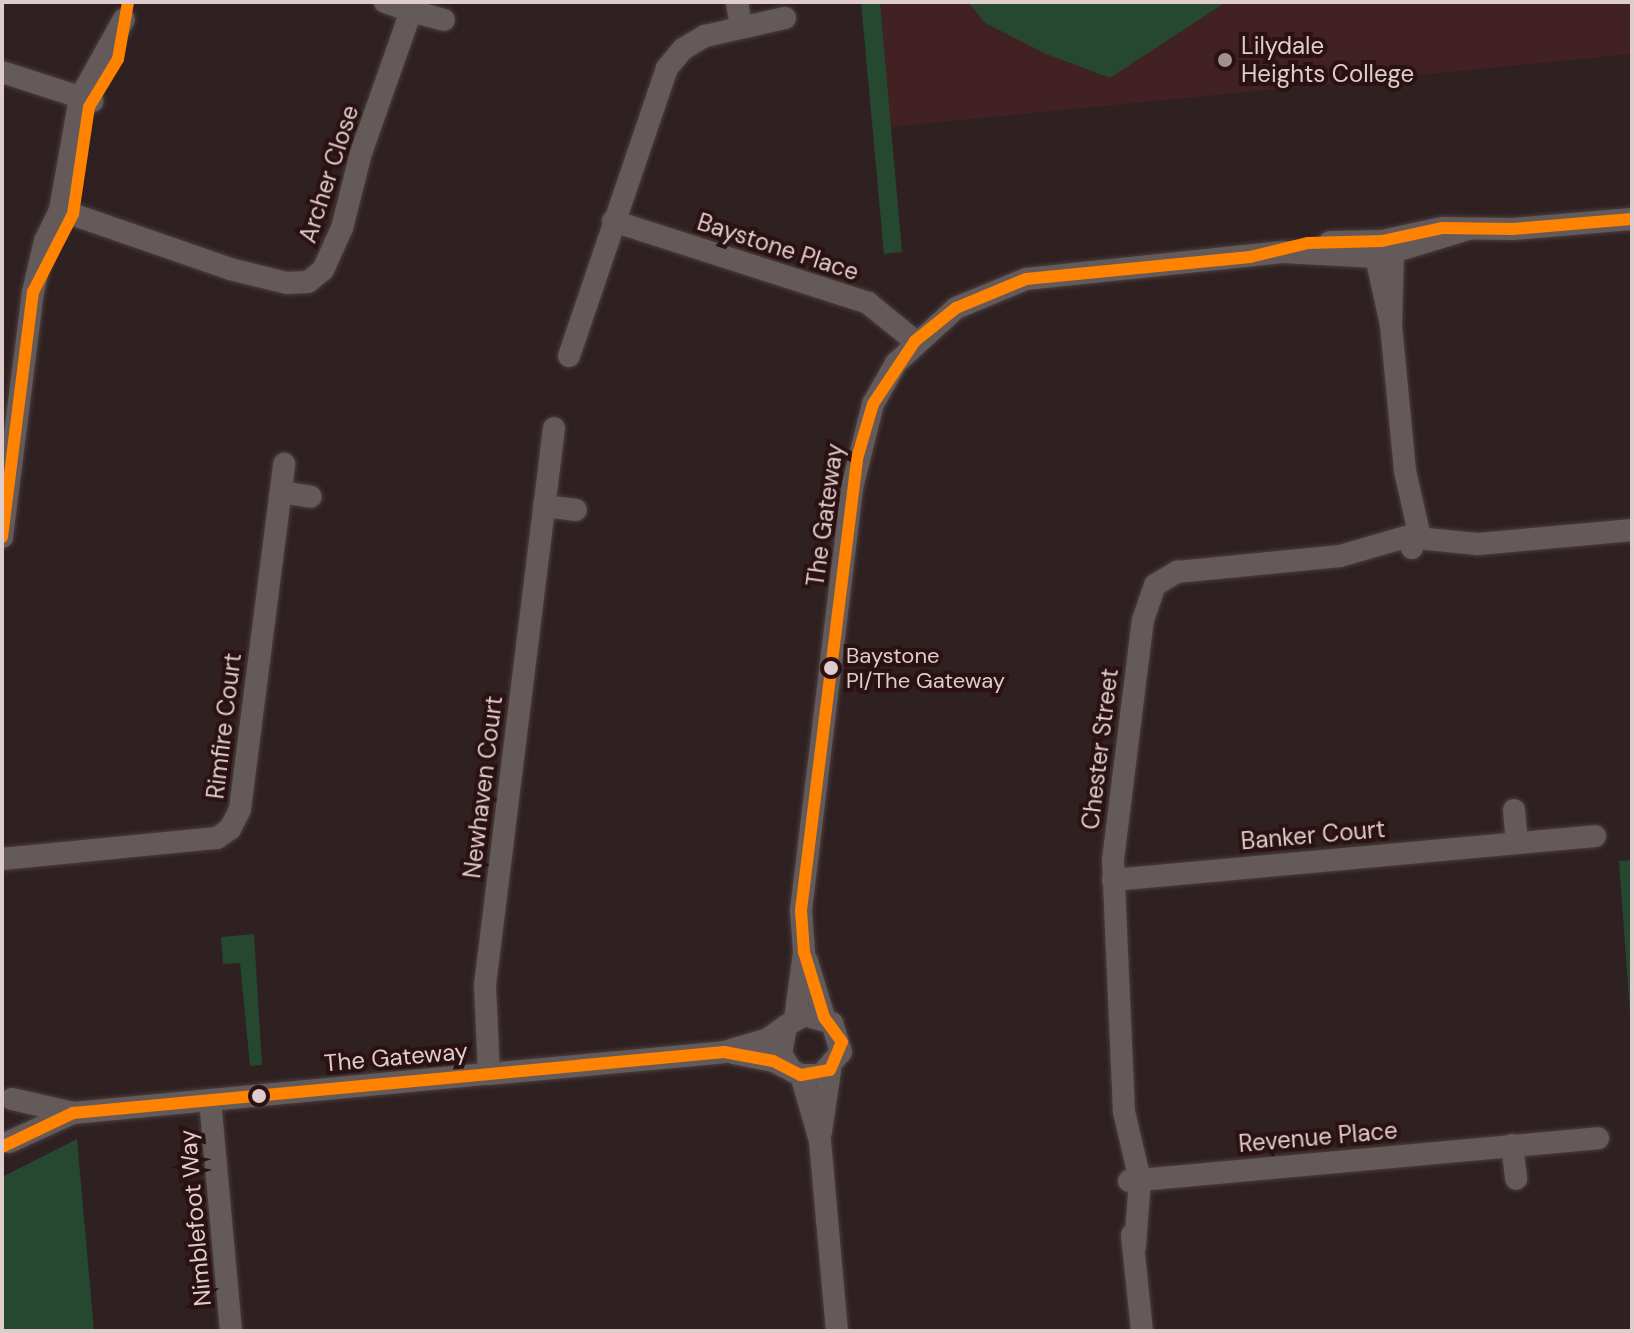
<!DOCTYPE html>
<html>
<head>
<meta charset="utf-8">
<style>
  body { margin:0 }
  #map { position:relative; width:1634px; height:1333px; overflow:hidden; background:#2f2121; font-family:"DM Sans",sans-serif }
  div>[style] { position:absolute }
  .built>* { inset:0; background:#412123 }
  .green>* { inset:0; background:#264730 }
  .roads { filter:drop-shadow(0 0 2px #4a3d3d) drop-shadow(0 0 2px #4a3d3d) }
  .minor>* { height:22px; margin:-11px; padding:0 11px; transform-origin:11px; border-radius:11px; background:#645a5a }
  .bus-1>* { height:12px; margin:-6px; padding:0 6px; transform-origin:6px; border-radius:6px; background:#ff8200 }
  .dots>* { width:22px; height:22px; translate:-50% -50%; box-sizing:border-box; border:4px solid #2b1112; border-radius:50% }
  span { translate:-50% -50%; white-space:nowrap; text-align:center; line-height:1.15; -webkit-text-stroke:8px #2b1112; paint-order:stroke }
  .bus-label { font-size:22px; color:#dfcccc }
  .left { translate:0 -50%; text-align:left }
  .poi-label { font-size:24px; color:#dfcccc }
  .street-label { font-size:24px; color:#dfcccc }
  .frame { position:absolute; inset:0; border:4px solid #dfcccc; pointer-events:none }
</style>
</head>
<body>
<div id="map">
  <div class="built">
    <i style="clip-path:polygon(880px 2px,1632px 2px,1632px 54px,891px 127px)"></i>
  </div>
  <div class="green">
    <i style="clip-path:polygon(861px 2px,880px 2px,902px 252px,884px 254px)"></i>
    <i style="clip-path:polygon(968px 2px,1226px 2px,1110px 78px,1046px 54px,985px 23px)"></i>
    <i style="clip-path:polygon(1632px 860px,1632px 1041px,1619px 861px)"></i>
    <i style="clip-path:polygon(254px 934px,262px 1065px,250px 1066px,240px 963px,223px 964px,221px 937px)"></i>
    <i style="clip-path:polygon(77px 1139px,94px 1331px,2px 1331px,2px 1177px)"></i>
  </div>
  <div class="roads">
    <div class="minor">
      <i style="left:385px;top:2px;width:28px;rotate:19deg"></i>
      <i style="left:737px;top:2px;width:25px;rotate:81deg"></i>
      <i style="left:2px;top:72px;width:95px;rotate:17.9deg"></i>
      <i style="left:60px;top:210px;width:180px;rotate:19.1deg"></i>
      <i style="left:230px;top:269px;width:59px;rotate:13.8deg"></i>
      <i style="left:287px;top:283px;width:21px;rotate:-3deg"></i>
      <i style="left:308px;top:282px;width:19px;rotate:-39deg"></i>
      <i style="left:323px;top:270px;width:46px;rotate:-65.7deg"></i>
      <i style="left:342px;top:228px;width:77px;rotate:-75.8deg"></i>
      <i style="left:361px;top:153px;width:151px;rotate:-70.6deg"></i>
      <i style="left:411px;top:11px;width:34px;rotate:15deg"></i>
      <i style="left:613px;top:221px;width:268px;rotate:17.8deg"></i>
      <i style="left:868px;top:303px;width:60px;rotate:39deg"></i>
      <i style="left:1330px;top:242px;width:52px;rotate:-1.1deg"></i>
      <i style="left:1382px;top:241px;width:61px;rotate:-12.2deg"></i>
      <i style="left:1442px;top:228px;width:71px;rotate:0.8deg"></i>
      <i style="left:1513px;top:229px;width:119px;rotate:-4.8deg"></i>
      <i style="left:1391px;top:325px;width:70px;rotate:-102.4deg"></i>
      <i style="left:1376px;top:257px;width:17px;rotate:-69deg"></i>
      <i style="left:1382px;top:241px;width:18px;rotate:52deg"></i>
      <i style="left:1393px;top:255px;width:70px;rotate:91.6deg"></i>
      <i style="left:1391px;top:325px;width:147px;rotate:84.5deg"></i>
      <i style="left:1405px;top:471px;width:58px;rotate:77.2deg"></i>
      <i style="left:1418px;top:528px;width:21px;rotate:107deg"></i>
      <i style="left:569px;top:356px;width:304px;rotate:-71.2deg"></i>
      <i style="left:667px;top:68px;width:25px;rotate:-50deg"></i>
      <i style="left:683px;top:49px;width:26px;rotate:-31deg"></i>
      <i style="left:705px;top:36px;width:82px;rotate:-12.7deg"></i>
      <i style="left:281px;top:492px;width:30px;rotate:9deg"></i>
      <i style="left:544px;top:506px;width:32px;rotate:7deg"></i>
      <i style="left:2px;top:537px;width:247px;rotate:-82.8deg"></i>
      <i style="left:33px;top:292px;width:52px;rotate:-76.8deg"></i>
      <i style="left:45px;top:241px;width:34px;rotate:-64deg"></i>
      <i style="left:60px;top:210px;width:114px;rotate:-79.9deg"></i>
      <i style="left:80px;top:98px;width:90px;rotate:-60.9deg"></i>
      <i style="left:1514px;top:810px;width:33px;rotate:85deg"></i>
      <i style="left:2px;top:859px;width:216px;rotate:-5.6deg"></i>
      <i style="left:217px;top:838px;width:16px;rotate:-35deg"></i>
      <i style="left:230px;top:829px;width:22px;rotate:-63deg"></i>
      <i style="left:240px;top:809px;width:348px;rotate:-82.7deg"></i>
      <i style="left:1113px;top:880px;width:484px;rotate:-5.2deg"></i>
      <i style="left:807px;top:961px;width:59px;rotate:73.1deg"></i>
      <i style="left:795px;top:1019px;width:68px;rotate:-82.3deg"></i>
      <i style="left:804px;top:952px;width:42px;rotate:-94.1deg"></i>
      <i style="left:801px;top:910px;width:425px;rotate:-83.1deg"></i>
      <i style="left:852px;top:488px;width:87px;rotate:-76deg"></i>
      <i style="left:873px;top:404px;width:47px;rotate:-60.7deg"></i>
      <i style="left:896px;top:363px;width:81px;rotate:-42.5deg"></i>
      <i style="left:956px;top:308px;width:76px;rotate:-22.5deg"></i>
      <i style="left:1026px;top:279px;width:258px;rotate:-6deg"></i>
      <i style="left:1283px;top:252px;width:93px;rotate:3.1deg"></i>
      <i style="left:1376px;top:257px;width:96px;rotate:-16.9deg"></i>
      <i style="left:733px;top:1053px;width:41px;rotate:11.3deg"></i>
      <i style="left:773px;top:1061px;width:31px;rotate:27deg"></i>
      <i style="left:801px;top:1075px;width:20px"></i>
      <i style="left:821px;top:1075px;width:30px;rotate:-49deg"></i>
      <i style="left:841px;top:1052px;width:30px;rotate:-107deg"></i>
      <i style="left:832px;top:1023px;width:29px;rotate:-164deg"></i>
      <i style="left:804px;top:1015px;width:21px;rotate:149deg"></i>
      <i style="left:786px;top:1026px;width:28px;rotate:100deg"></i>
      <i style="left:781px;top:1054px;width:19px;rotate:58deg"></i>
      <i style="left:489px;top:1074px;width:89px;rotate:-92.6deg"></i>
      <i style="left:485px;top:985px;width:561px;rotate:-82.94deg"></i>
      <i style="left:801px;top:1075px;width:69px;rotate:73.9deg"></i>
      <i style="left:820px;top:1141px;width:191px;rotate:84.9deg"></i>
      <i style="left:12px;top:1099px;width:63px;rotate:12.9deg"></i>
      <i style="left:73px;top:1113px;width:418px;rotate:-5.4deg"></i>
      <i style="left:489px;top:1074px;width:236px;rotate:-5.3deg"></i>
      <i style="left:724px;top:1052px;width:46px;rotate:-16.5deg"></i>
      <i style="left:768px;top:1039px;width:22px;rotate:-36deg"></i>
      <i style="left:210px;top:1100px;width:232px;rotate:84.8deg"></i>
      <i style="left:821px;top:1132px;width:63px;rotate:-81.7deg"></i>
      <i style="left:9px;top:1142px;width:70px;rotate:-24.4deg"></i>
      <i style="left:1512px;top:1145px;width:34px;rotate:83deg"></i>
      <i style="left:1129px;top:1181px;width:471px;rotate:-5.2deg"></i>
      <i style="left:1132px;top:1235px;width:97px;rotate:84.1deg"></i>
      <i style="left:1135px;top:1246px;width:66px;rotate:-85.7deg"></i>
      <i style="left:1140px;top:1180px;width:70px;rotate:-103.2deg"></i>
      <i style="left:1124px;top:1112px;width:252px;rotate:-92.5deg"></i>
      <i style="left:1113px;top:860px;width:242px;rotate:-82.9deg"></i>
      <i style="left:1143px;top:620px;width:37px;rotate:-71deg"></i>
      <i style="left:1155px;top:585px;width:26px;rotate:-31deg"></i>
      <i style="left:1177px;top:572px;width:164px;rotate:-5.6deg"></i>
      <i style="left:1340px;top:556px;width:69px;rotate:-16.1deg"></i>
      <i style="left:1406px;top:537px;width:72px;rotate:5.6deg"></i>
      <i style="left:1478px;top:544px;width:155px;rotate:-5.2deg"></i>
    </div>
  </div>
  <div class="bus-1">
    <i style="left:2px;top:537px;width:247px;rotate:-82.8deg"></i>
    <i style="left:33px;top:292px;width:88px;rotate:-62.9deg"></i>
    <i style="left:73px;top:214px;width:108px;rotate:-81.5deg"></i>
    <i style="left:89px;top:107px;width:56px;rotate:-58.9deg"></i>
    <i style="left:118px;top:59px;width:58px;rotate:-80deg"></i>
    <i style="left:2px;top:1147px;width:79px;rotate:-25.6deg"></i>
    <i style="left:73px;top:1113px;width:654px;rotate:-5.35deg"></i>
    <i style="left:724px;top:1052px;width:50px;rotate:10.4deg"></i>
    <i style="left:773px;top:1061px;width:31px;rotate:27deg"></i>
    <i style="left:801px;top:1075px;width:29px;rotate:-10deg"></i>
    <i style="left:830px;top:1070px;width:30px;rotate:-67deg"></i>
    <i style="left:842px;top:1042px;width:31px;rotate:-126deg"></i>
    <i style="left:824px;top:1017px;width:68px;rotate:-107.1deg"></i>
    <i style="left:804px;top:952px;width:42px;rotate:-94.1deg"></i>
    <i style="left:801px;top:910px;width:459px;rotate:-82.9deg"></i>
    <i style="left:858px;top:455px;width:53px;rotate:-73.6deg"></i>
    <i style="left:873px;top:404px;width:76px;rotate:-56.3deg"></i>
    <i style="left:915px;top:341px;width:53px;rotate:-38.8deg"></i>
    <i style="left:956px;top:308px;width:76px;rotate:-22.5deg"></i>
    <i style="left:1026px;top:279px;width:225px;rotate:-5.6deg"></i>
    <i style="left:1250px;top:257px;width:60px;rotate:-13.6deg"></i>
    <i style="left:1308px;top:243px;width:74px;rotate:-1.5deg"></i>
    <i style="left:1382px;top:241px;width:61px;rotate:-12.2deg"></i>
    <i style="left:1442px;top:228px;width:71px;rotate:0.8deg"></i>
    <i style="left:1513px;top:229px;width:119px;rotate:-4.8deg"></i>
  </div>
  <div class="dots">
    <i style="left:1225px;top:60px;background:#a19090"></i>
    <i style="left:831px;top:668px;background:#dfcccc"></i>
    <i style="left:259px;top:1096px;background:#dfcccc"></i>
  </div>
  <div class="bus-label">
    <span class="left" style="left:846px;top:668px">Baystone<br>Pl/The Gateway</span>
  </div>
  <div class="poi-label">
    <span class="left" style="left:1241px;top:60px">Lilydale<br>Heights College</span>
  </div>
  <div class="street-label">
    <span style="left:329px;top:174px;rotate:-72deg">Archer Close</span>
    <span style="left:778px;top:247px;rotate:18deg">Baystone Place</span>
    <span style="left:825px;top:515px;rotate:-82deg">The Gateway</span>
    <span style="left:224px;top:726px;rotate:-83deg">Rimfire Court</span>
    <span style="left:1100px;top:749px;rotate:-83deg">Chester Street</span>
    <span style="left:483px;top:787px;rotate:-83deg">Newhaven Court</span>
    <span style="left:1313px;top:835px;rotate:-5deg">Banker Court</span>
    <span style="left:396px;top:1057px;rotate:-5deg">The Gateway</span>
    <span style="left:1318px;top:1137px;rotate:-5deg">Revenue Place</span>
    <span style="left:195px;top:1218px;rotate:-95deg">Nimblefoot Way</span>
  </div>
  <div class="frame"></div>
</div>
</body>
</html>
